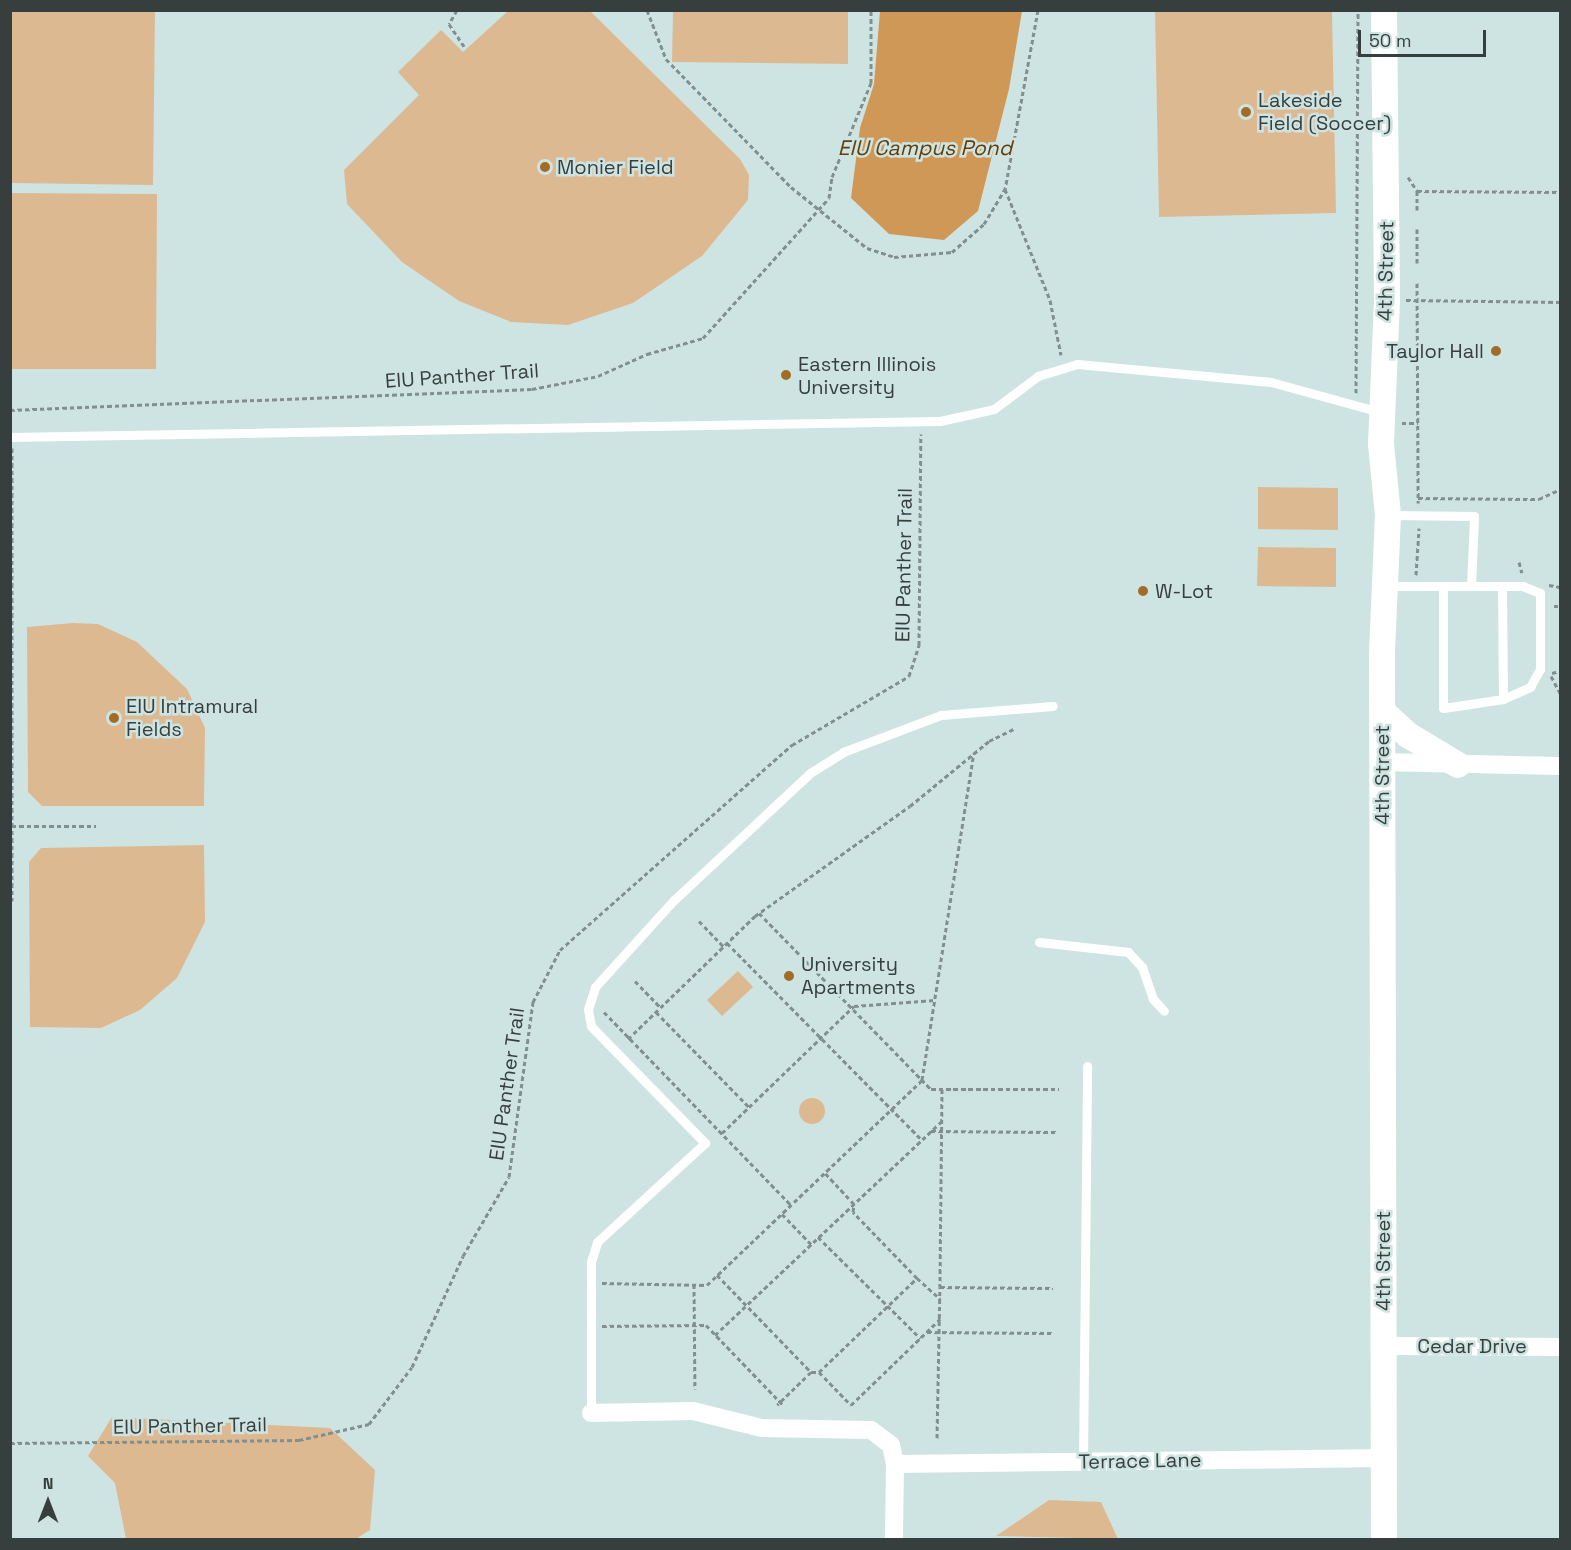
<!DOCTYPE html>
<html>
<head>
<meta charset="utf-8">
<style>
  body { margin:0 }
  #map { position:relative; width:1571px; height:1550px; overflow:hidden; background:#cee4e2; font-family:"Space Grotesk",sans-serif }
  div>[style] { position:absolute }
  .green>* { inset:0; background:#ddb991 }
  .round { border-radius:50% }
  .water>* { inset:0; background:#d09856 }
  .path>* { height:3px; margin-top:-1.5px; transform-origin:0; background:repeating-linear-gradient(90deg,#81908f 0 4.5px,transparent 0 7.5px) }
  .lane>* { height:9px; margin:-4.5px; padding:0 4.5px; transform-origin:4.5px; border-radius:4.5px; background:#fff }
  .street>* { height:18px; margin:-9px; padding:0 9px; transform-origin:9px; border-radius:9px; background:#fff }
  .secondary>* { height:26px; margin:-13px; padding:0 13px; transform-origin:13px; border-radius:13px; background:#fff }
  .dots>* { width:16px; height:16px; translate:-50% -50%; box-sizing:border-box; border:3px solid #cee4e2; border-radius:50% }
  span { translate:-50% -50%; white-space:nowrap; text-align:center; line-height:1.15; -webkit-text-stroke:5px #cee4e2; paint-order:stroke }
  .poi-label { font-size:20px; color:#363f3e }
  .left { translate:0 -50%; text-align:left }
  .right { translate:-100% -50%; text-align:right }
  .street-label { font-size:20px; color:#363f3e }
  .water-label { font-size:21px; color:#643e08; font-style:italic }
  .frame { position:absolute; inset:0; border:12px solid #363f3e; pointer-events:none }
  .north { position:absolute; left:18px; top:1472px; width:60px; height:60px; -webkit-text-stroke:4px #cee4e2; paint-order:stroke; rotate:0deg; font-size:16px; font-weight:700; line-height:24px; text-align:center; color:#363f3e }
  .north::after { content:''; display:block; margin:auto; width:21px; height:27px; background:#363f3e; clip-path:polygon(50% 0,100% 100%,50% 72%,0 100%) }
  .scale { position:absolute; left:1358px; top:30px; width:128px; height:27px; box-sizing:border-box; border:3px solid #363f3e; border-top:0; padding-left:8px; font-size:18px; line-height:21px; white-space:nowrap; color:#363f3e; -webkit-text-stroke:4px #cee4e2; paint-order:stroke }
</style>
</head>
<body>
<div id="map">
  <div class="green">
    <i style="clip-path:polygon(11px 10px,155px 11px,153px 185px,11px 183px)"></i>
    <i style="clip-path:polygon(589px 10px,740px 159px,749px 175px,748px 200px,702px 256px,633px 303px,568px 325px,511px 322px,459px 301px,402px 262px,347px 204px,344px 170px,419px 95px,398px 72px,441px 30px,463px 52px,508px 11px)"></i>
    <i style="clip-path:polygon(673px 11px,848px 11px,848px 64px,672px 62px)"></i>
    <i style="clip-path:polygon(1155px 11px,1332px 11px,1336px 213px,1159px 217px)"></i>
    <i style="clip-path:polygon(11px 193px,157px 194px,156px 369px,11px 369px)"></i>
    <i style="clip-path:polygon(1258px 487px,1338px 488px,1338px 530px,1258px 529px)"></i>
    <i style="clip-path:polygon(1258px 547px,1336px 548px,1336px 587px,1257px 586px)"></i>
    <i style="clip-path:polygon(73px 623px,98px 624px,137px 642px,187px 689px,205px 728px,204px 806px,42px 806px,28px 792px,27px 627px)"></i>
    <i style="clip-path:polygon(204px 845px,205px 922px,177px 978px,140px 1010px,101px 1028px,30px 1027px,29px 862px,41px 848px)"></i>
    <i style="clip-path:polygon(738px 971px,753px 987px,722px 1016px,707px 1000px)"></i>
    <i class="round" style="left:799px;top:1098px;width:26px;height:26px"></i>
    <i style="clip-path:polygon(112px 1417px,330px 1428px,375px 1470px,370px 1530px,354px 1540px,126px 1539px,115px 1483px,88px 1456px)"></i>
    <i style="clip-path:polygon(1049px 1500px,1101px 1502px,1118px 1539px,996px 1536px)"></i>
  </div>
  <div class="water">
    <i style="clip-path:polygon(880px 11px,1022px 11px,1009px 89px,978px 211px,944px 240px,889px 234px,851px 198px,860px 128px,874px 84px)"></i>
  </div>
  <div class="path">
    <i style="left:457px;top:10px;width:16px;rotate:120deg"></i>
    <i style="left:449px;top:24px;width:27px;rotate:56deg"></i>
    <i style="left:647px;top:10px;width:53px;rotate:68.8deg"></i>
    <i style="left:666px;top:59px;width:179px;rotate:45.7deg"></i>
    <i style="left:791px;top:187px;width:97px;rotate:38.8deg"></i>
    <i style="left:867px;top:248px;width:28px;rotate:18deg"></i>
    <i style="left:894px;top:257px;width:58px;rotate:-4.9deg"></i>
    <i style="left:952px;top:252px;width:43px;rotate:-41.2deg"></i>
    <i style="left:984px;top:224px;width:41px;rotate:-59deg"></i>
    <i style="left:1038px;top:10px;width:182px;rotate:100.4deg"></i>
    <i style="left:1005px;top:189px;width:120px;rotate:67.9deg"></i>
    <i style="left:1050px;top:300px;width:56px;rotate:78.7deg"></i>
    <i style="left:1408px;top:177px;width:17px;rotate:57deg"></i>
    <i style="left:1417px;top:191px;width:143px;rotate:0.4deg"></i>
    <i style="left:1417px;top:210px;width:19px;rotate:-90deg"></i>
    <i style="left:1417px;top:263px;width:34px;rotate:-90deg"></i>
    <i style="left:1417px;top:283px;width:220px;rotate:89.7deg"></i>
    <i style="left:1406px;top:300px;width:154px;rotate:0.7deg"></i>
    <i style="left:1356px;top:393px;width:383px;rotate:-89.7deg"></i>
    <i style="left:10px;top:410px;width:522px;rotate:-2.3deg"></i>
    <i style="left:532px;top:389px;width:67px;rotate:-11.1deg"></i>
    <i style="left:598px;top:376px;width:54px;rotate:-24.2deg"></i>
    <i style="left:647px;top:354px;width:58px;rotate:-15.9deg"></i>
    <i style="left:703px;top:338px;width:188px;rotate:-48deg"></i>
    <i style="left:829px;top:198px;width:21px;rotate:-82deg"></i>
    <i style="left:832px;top:177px;width:102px;rotate:-67.5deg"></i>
    <i style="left:871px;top:83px;width:73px;rotate:-90deg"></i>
    <i style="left:1402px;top:423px;width:16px"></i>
    <i style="left:12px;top:448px;width:453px;rotate:90deg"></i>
    <i style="left:1418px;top:498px;width:121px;rotate:0.5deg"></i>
    <i style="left:1539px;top:499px;width:23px;rotate:-25deg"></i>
    <i style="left:1519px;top:562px;width:11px;rotate:75deg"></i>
    <i style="left:1416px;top:575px;width:47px;rotate:-86.3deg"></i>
    <i style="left:1549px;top:585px;width:11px;rotate:10deg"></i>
    <i style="left:1554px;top:606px;width:6px"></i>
    <i style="left:1552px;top:673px;width:8px;rotate:-14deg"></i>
    <i style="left:1551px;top:676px;width:19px;rotate:62deg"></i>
    <i style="left:12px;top:826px;width:84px"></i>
    <i style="left:759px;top:913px;width:246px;rotate:45.7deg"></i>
    <i style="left:931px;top:1089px;width:128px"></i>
    <i style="left:699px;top:921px;width:35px;rotate:46deg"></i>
    <i style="left:727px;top:943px;width:277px;rotate:45.3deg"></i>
    <i style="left:635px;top:981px;width:36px;rotate:46deg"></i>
    <i style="left:604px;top:1012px;width:269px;rotate:45.9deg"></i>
    <i style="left:656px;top:1012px;width:133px;rotate:45.6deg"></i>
    <i style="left:628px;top:1039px;width:177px;rotate:-44.1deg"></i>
    <i style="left:755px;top:916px;width:190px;rotate:-35.4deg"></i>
    <i style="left:910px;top:806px;width:102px;rotate:-39.4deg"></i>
    <i style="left:989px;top:741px;width:30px;rotate:-26deg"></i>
    <i style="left:942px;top:1089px;width:198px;rotate:90.6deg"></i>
    <i style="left:940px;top:1287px;width:113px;rotate:0.5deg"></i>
    <i style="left:931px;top:1131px;width:125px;rotate:0.5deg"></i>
    <i style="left:722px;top:1133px;width:183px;rotate:-43.9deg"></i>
    <i style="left:854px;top:1006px;width:81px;rotate:-4.2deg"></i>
    <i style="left:782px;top:1214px;width:42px;rotate:46deg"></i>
    <i style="left:818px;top:1237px;width:144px;rotate:44.7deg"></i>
    <i style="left:717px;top:1275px;width:135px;rotate:45.9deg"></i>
    <i style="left:811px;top:1372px;width:47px;rotate:135.9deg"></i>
    <i style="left:917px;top:1278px;width:31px;rotate:42deg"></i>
    <i style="left:602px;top:1283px;width:105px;rotate:1.1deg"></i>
    <i style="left:707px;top:1285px;width:297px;rotate:-43.6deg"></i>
    <i style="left:922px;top:1080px;width:331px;rotate:-81deg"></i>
    <i style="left:694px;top:1284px;width:105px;rotate:89.5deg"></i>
    <i style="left:602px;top:1326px;width:104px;rotate:-0.6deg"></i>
    <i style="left:706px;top:1325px;width:111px;rotate:46.1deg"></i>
    <i style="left:927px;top:1332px;width:126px;rotate:0.5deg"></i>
    <i style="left:715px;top:1335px;width:311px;rotate:-43.3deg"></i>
    <i style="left:811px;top:1372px;width:8px"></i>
    <i style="left:819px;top:1372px;width:46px;rotate:45.9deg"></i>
    <i style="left:851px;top:1405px;width:124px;rotate:-44deg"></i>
    <i style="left:819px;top:1372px;width:136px;rotate:-43.8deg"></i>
    <i style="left:917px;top:1278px;width:92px;rotate:-134.1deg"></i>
    <i style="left:853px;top:1212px;width:8px;rotate:-83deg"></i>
    <i style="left:854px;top:1204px;width:42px;rotate:-133.1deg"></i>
    <i style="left:937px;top:1438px;width:151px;rotate:-88.9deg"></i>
    <i style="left:10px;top:1443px;width:289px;rotate:-0.6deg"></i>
    <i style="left:299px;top:1440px;width:72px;rotate:-12.9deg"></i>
    <i style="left:369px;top:1424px;width:71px;rotate:-53deg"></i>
    <i style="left:412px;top:1367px;width:122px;rotate:-65.3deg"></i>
    <i style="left:463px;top:1256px;width:91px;rotate:-59.8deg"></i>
    <i style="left:509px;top:1177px;width:177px;rotate:-82.2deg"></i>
    <i style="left:533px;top:1002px;width:59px;rotate:-62.6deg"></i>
    <i style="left:560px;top:950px;width:310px;rotate:-41.5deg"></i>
    <i style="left:792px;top:745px;width:136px;rotate:-30.5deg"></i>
    <i style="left:909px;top:676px;width:33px;rotate:-72deg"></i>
    <i style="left:919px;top:645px;width:211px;rotate:-89.5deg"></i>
  </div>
  <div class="lane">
    <i style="left:10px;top:437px;width:930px;rotate:-0.99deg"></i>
    <i style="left:940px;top:421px;width:55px;rotate:-12.5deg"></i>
    <i style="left:994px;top:409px;width:55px;rotate:-36.9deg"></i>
    <i style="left:1038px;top:376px;width:41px;rotate:-17.1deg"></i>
    <i style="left:1077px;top:364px;width:195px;rotate:5.3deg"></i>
    <i style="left:1271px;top:382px;width:113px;rotate:15.4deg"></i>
    <i style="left:1388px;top:586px;width:83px"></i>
    <i style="left:1471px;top:586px;width:70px;rotate:-87.5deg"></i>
    <i style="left:1474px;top:516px;width:83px;rotate:-179.3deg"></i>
    <i style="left:1443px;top:586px;width:122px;rotate:90deg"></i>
    <i style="left:1443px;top:708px;width:61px;rotate:-8.5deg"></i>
    <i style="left:1503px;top:699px;width:30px;rotate:-24deg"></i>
    <i style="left:1530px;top:687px;width:21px;rotate:-61deg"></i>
    <i style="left:1540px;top:669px;width:76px;rotate:-90deg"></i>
    <i style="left:1540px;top:593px;width:18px;rotate:-158deg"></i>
    <i style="left:1523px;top:586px;width:52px;rotate:180deg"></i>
    <i style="left:1502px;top:586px;width:113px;rotate:89.5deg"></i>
    <i style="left:1039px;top:942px;width:90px;rotate:6.4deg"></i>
    <i style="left:1128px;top:952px;width:21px;rotate:47deg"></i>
    <i style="left:1142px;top:967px;width:34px;rotate:71deg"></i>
    <i style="left:1153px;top:999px;width:16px;rotate:47deg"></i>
    <i style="left:591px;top:1413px;width:151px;rotate:-90deg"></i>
    <i style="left:591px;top:1262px;width:21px;rotate:-73deg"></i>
    <i style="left:597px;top:1242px;width:147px;rotate:-42.5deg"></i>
    <i style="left:705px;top:1143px;width:163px;rotate:-134.3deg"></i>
    <i style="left:591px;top:1026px;width:17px;rotate:-100deg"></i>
    <i style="left:588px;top:1009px;width:23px;rotate:-72deg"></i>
    <i style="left:595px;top:987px;width:118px;rotate:-47.8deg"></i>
    <i style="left:674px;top:900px;width:186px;rotate:-43deg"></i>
    <i style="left:810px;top:773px;width:39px;rotate:-32deg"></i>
    <i style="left:843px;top:752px;width:105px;rotate:-20.7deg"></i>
    <i style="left:941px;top:715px;width:112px;rotate:-4.6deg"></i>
    <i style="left:1083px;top:1461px;width:395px;rotate:-89.4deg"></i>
  </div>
  <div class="street">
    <i style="left:1382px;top:762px;width:178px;rotate:1.3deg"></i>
    <i style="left:1384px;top:1346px;width:176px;rotate:0.3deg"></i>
    <i style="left:591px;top:1413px;width:102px;rotate:-1.1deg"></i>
    <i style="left:693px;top:1411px;width:71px;rotate:13.8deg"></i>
    <i style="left:762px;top:1428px;width:109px;rotate:1.1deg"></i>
    <i style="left:871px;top:1430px;width:25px;rotate:37deg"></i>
    <i style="left:891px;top:1445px;width:19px;rotate:78deg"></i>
    <i style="left:895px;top:1464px;width:76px;rotate:90.8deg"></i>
    <i style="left:895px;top:1464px;width:489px;rotate:-0.7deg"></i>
  </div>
  <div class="secondary">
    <i style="left:1384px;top:10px;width:290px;rotate:89.4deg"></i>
    <i style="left:1387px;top:300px;width:144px;rotate:92.4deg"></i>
    <i style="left:1381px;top:444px;width:71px;rotate:84.4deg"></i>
    <i style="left:1388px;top:515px;width:140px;rotate:92.5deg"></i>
    <i style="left:1382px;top:655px;width:885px;rotate:89.87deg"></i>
    <i style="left:1382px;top:711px;width:35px;rotate:43deg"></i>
    <i style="left:1408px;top:735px;width:58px;rotate:31deg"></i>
  </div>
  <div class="dots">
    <i style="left:1246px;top:112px;background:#a26c26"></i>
    <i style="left:545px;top:167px;background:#a26c26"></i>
    <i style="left:1496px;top:351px;background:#a26c26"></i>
    <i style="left:786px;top:375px;background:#a26c26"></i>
    <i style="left:1143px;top:591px;background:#a26c26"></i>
    <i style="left:114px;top:718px;background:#a26c26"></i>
    <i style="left:789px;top:976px;background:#a26c26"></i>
  </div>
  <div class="poi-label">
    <span class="left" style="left:1258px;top:112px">Lakeside<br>Field (Soccer)</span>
    <span class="left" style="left:557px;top:167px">Monier Field</span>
    <span class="right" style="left:1484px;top:351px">Taylor Hall</span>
    <span class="left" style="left:798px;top:376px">Eastern Illinois<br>University</span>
    <span class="left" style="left:1155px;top:591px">W-Lot</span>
    <span class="left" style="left:126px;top:718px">EIU Intramural<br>Fields</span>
    <span class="left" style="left:801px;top:976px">University<br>Apartments</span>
  </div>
  <div class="street-label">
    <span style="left:1386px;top:271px;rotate:-89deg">4th Street</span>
    <span style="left:462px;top:376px;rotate:-4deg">EIU Panther Trail</span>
    <span style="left:904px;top:565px;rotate:-89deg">EIU Panther Trail</span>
    <span style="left:1382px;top:775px;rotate:-90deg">4th Street</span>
    <span style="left:507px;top:1084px;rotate:-82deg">EIU Panther Trail</span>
    <span style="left:1383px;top:1261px;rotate:-90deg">4th Street</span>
    <span style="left:1472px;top:1346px">Cedar Drive</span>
    <span style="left:190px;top:1426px;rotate:-1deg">EIU Panther Trail</span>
    <span style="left:1140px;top:1461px;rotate:-1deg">Terrace Lane</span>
  </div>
  <div class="water-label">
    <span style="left:925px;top:148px">EIU Campus Pond</span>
  </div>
  <div class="frame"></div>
  <div class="north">N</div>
  <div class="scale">50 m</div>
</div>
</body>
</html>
